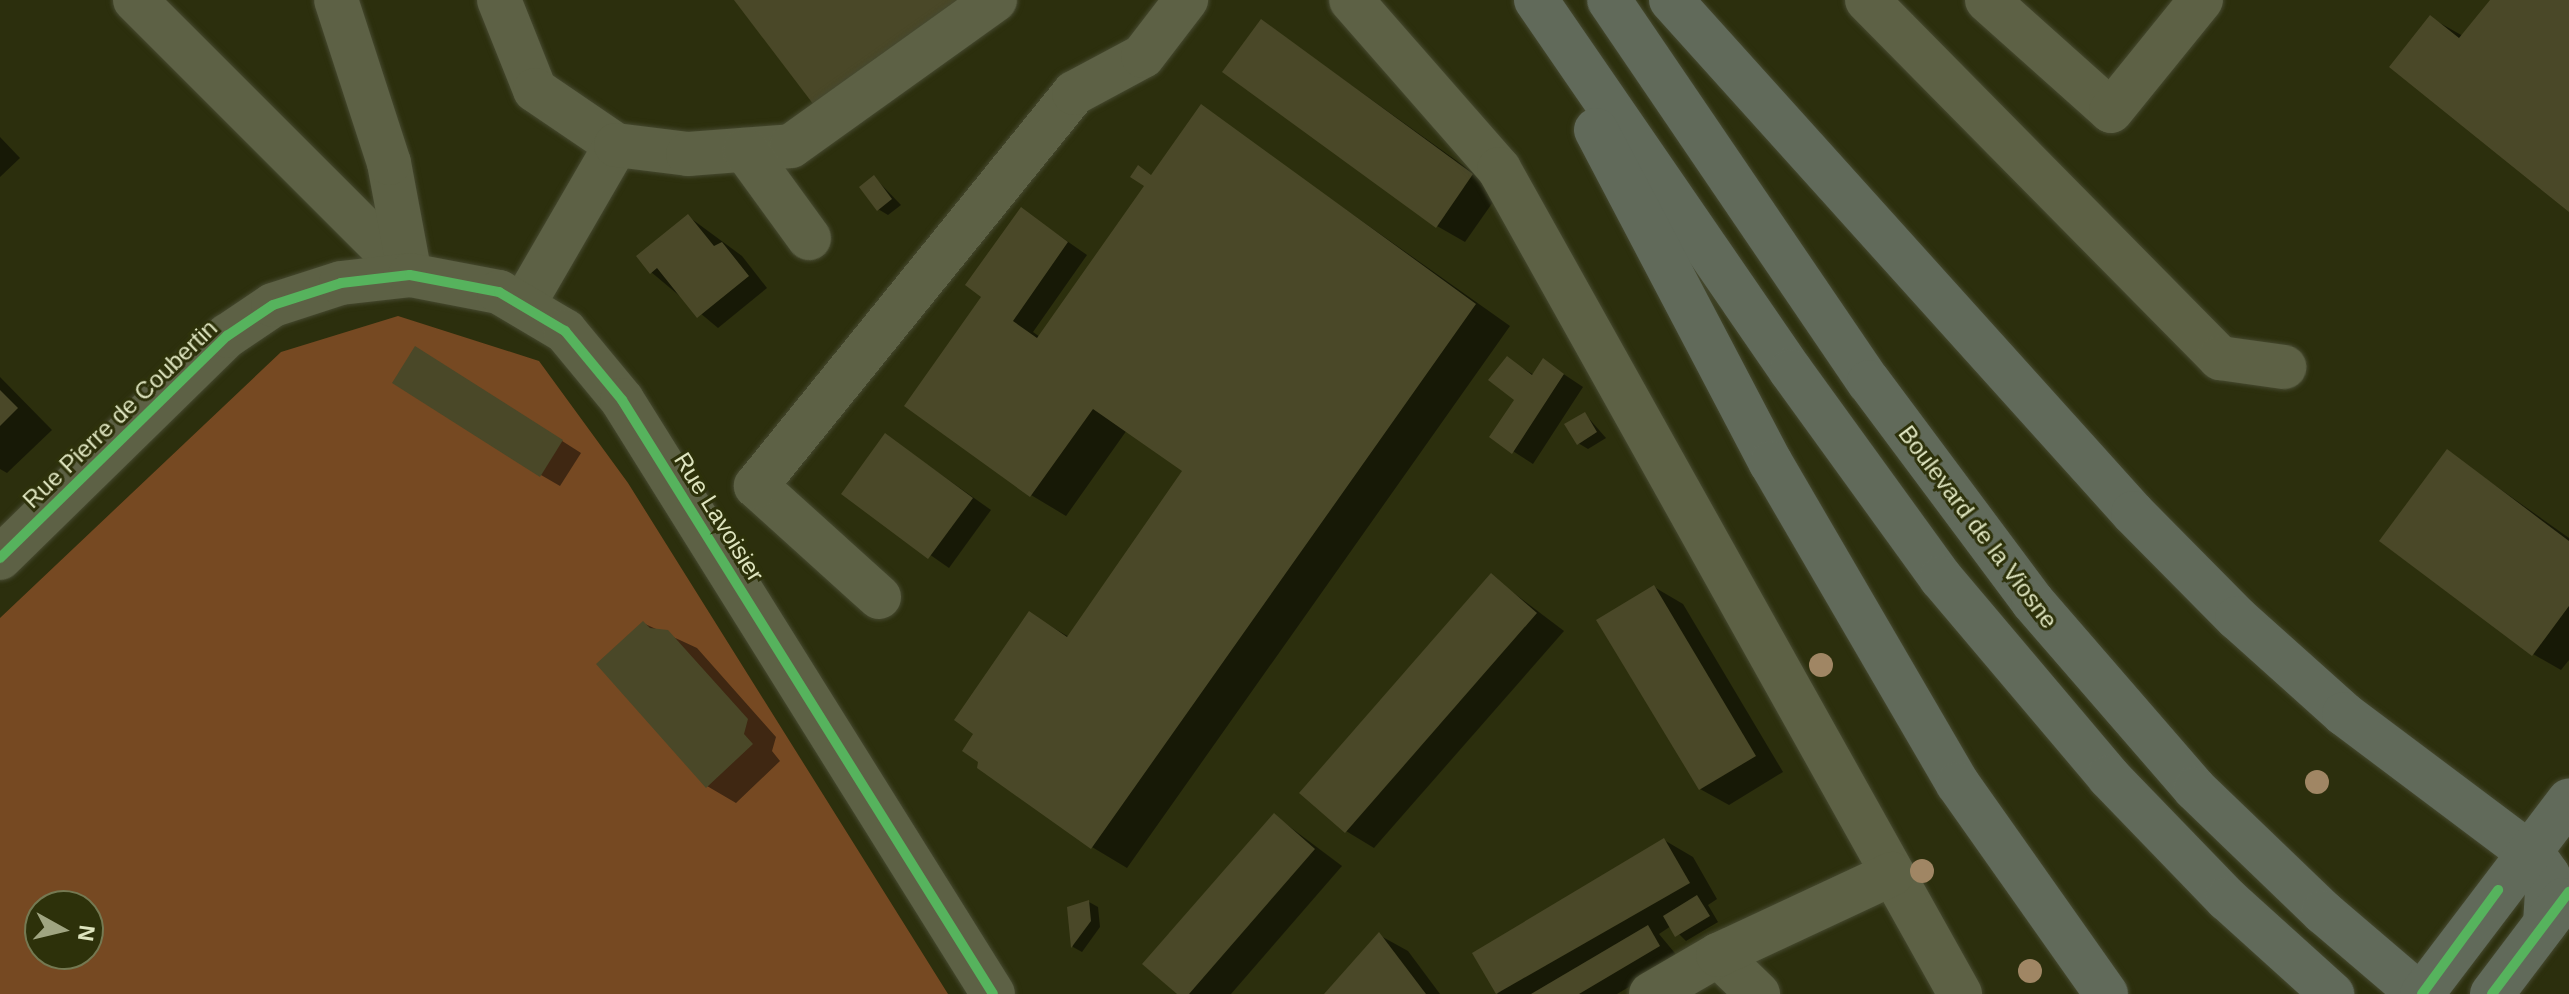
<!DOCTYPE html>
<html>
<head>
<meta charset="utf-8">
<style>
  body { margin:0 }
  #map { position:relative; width:2569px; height:994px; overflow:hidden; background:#2c2f0d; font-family:Arial,sans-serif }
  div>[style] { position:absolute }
  .green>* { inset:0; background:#764922 }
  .shadow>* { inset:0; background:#0007 }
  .building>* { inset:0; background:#4a4828 }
  .roads { filter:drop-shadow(0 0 2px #464930) drop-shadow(0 0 2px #464930) }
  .minor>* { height:44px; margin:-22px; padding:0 22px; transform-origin:22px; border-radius:22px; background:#5d6145 }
  .major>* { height:44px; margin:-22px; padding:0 22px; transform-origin:22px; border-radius:22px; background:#616a5a }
  .cycleway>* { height:10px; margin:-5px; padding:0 5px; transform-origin:5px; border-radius:5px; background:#56b35d }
  .trees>* { width:24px; height:24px; margin:-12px; border-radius:50%; background:#a08664 }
  span { translate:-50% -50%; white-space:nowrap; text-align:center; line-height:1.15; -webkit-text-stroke:6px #2d310a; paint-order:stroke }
  .street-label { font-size:24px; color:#dee4bf }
  .north { position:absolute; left:24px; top:890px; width:80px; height:80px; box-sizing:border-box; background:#2d310a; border:2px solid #747952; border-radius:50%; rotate:98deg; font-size:22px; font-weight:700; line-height:32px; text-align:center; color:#dee4bf }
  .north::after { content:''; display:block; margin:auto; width:28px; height:36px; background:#a0a581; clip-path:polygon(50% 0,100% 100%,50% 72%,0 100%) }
</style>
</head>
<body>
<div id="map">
  <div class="green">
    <i style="clip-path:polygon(evenodd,398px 316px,539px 361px,628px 483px,948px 994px,0 994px,0 618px,281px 352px,398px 316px,40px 906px,88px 906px,88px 954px,40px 954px,40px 906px)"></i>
  </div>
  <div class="shadow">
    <i style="clip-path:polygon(2492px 0,2569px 0,2569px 209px,2431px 18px,2463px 36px)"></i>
    <i style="clip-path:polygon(1262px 21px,1500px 192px,1465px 242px,1437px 226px)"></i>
    <i style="clip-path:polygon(1201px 107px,1510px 326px,1127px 868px,1092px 847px,975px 734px,1030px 614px,1069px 637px,1185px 471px,1127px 430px,1066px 516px,1031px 495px,984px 297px,1021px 209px,1087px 255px,1033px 332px,1040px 337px)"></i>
    <i style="clip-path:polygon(0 137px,20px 158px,0 177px)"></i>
    <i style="clip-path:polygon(874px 177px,901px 205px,888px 215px,878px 209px)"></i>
    <i style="clip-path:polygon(689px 217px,742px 256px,767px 288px,718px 328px,651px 272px)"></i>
    <i style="clip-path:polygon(1507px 359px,1534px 375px,1544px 361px,1583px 387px,1533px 464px,1491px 437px,1517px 399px)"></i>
    <i style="clip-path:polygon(435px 360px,581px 453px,560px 486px,541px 475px)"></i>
    <i style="clip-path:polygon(0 377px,52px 430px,7px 473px,0 469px)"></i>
    <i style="clip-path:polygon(1585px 414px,1606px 438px,1588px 449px,1578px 443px)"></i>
    <i style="clip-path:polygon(885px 435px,991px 510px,949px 568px,843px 494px)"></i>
    <i style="clip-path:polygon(2448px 452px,2569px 538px,2569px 660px,2561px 670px,2533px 654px)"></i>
    <i style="clip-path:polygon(1491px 576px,1564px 631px,1374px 848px,1346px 831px)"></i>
    <i style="clip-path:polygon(1654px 587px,1683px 604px,1783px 772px,1729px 805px,1700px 789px)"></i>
    <i style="clip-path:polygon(643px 623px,697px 648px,776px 737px,772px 751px,780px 761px,736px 803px,707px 786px)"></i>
    <i style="clip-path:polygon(1274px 815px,1342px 866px,1231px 994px,1180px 994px)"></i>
    <i style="clip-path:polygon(1664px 840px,1693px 857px,1717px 899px,1708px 905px,1718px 922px,1686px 941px,1671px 926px,1659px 934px,1679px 958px,1617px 994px,1498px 994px,1474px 954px)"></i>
    <i style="clip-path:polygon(1089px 902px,1098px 907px,1100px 927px,1082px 952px,1073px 947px,1070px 908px)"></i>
    <i style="clip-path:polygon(1379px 935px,1408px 951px,1440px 994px,1327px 994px)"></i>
  </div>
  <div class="building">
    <i style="clip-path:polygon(734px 0,970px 0,820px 113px)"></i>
    <i style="clip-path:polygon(2490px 0,2569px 0,2569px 212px,2389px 67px,2430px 15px,2459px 38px)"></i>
    <i style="clip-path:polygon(1261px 19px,1473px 174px,1436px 228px,1222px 72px)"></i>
    <i style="clip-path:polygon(1201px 104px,1476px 304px,1091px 849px,977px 768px,978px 762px,962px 751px,973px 734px,954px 720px,1029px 611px,1067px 637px,1182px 471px,1093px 409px,1030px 497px,904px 406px,981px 297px,965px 285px,1021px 207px,1068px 242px,1013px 321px,1037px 338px,1144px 186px,1130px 177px,1138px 165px,1151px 175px)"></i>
    <i style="clip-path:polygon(874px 175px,892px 199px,877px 211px,859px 187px)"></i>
    <i style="clip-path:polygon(688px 214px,714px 246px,722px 242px,749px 276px,697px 318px,657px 268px,650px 274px,636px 256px)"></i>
    <i style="clip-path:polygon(415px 346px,563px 440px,540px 477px,392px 383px)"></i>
    <i style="clip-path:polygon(1507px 356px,1532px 375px,1543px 358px,1564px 374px,1512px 454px,1489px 437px,1514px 400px,1488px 380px)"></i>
    <i style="clip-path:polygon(0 390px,18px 408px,0 426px)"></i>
    <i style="clip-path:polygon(1585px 412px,1597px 432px,1577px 445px,1564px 424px)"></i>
    <i style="clip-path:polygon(885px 433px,973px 498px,928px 559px,841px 494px)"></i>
    <i style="clip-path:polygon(2447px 449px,2569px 541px,2569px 606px,2532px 656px,2379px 541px)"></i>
    <i style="clip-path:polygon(1491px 573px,1537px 613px,1345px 833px,1299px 793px)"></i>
    <i style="clip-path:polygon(1654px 585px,1756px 756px,1699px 790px,1596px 620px)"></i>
    <i style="clip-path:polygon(643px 621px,650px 628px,668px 630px,748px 719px,744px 734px,753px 744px,706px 788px,596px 664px)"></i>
    <i style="clip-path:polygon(1274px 813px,1315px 849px,1189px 994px,1177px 994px,1142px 964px)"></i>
    <i style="clip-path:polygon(1664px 838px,1690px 883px,1496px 994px,1472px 953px)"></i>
    <i style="clip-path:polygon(1697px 895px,1710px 916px,1675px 937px,1663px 916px)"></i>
    <i style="clip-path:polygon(1089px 900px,1091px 921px,1071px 948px,1067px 907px)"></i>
    <i style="clip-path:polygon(1648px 925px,1660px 946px,1579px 994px,1531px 994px)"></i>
    <i style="clip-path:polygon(1379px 932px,1426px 994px,1324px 994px)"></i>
  </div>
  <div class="roads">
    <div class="minor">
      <i style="left:135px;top:0;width:389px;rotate:45deg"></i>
      <i style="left:410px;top:275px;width:114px;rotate:-100.6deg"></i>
      <i style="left:389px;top:163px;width:171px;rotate:-108deg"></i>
      <i style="left:499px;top:0;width:97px;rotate:68.2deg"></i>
      <i style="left:535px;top:90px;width:98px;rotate:34.2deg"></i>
      <i style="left:616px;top:145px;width:184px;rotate:120.1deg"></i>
      <i style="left:1351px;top:0;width:225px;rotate:48.8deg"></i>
      <i style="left:1499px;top:169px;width:945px;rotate:60.8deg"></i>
      <i style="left:1867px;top:0;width:503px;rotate:45.4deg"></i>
      <i style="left:2220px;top:358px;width:65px;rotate:8deg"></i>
      <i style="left:1987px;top:0;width:166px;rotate:41.8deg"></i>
      <i style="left:2111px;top:111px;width:143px;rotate:-51deg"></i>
      <i style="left:616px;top:145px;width:73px;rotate:7.1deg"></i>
      <i style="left:688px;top:154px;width:103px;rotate:-4.4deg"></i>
      <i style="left:791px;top:146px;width:251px;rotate:-35.6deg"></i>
      <i style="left:745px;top:150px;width:109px;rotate:54deg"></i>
      <i style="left:0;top:558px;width:318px;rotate:-44.4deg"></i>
      <i style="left:227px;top:336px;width:55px;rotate:-34deg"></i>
      <i style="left:273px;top:305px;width:71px;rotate:-17.9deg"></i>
      <i style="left:341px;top:283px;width:69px;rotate:-6.6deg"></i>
      <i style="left:410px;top:275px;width:91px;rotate:10.8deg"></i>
      <i style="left:499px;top:292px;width:77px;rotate:30.6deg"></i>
      <i style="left:565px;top:331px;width:89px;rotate:50.4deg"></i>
      <i style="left:622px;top:400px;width:700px;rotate:58.01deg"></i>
      <i style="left:879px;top:597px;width:166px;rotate:-137.9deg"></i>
      <i style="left:756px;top:486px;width:506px;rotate:-51.02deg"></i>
      <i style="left:1074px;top:93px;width:78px;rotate:-28.2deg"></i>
      <i style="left:1143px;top:56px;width:71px;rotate:-52.5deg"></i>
      <i style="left:1718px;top:955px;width:56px;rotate:44.3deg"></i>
      <i style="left:1651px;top:994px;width:78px;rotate:-30.2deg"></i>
      <i style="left:1718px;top:955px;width:192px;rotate:-25deg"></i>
    </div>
    <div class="major">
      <i style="left:1536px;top:0;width:450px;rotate:55.5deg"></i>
      <i style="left:1791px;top:371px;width:256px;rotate:54.1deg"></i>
      <i style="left:1941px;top:578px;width:260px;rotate:49.8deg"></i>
      <i style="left:2109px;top:777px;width:170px;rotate:46deg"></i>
      <i style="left:2227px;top:899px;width:142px;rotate:42.1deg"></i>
      <i style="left:1609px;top:0;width:462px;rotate:55.8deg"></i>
      <i style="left:1869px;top:382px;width:274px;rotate:53.3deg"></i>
      <i style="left:2033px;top:602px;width:247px;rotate:49.1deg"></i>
      <i style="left:2195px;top:789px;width:178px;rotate:43.9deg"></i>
      <i style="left:2323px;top:912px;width:126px;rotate:40.5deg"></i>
      <i style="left:1671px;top:0;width:690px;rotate:47.99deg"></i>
      <i style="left:2133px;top:513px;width:148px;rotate:45.3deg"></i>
      <i style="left:2237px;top:618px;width:144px;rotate:41.9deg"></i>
      <i style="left:2344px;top:714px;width:240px;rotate:36.9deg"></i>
      <i style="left:2536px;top:858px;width:21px;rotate:55deg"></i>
      <i style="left:2548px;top:875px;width:49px;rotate:93.5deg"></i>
      <i style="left:1596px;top:130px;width:376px;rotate:62.3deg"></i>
      <i style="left:1771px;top:463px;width:371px;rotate:59.8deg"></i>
      <i style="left:1958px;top:784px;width:257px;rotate:54.8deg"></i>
      <i style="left:2422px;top:994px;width:243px;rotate:-52.8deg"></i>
      <i style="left:2492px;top:994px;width:118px;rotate:-52.9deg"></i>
    </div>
  </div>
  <div class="cycleway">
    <i style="left:0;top:558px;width:318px;rotate:-44.4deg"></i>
    <i style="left:227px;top:336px;width:55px;rotate:-34deg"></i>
    <i style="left:273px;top:305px;width:71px;rotate:-17.9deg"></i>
    <i style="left:341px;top:283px;width:69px;rotate:-6.6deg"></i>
    <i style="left:410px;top:275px;width:91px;rotate:10.8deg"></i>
    <i style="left:499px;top:292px;width:77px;rotate:30.6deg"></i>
    <i style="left:565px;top:331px;width:89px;rotate:50.4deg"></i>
    <i style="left:622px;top:400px;width:700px;rotate:58.01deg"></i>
    <i style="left:2422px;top:994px;width:129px;rotate:-53.8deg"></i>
    <i style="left:2492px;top:994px;width:128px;rotate:-53deg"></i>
  </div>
  <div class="trees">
    <i style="left:1821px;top:665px"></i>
    <i style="left:2317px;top:782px"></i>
    <i style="left:1922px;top:871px"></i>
    <i style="left:2030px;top:971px"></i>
  </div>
  <div class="street-label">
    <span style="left:120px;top:414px;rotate:-44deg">Rue Pierre de Coubertin</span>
    <span style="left:719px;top:517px;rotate:58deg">Rue Lavoisier</span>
    <span style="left:1978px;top:527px;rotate:53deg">Boulevard de la Viosne</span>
  </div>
  <div class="north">N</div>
</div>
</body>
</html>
